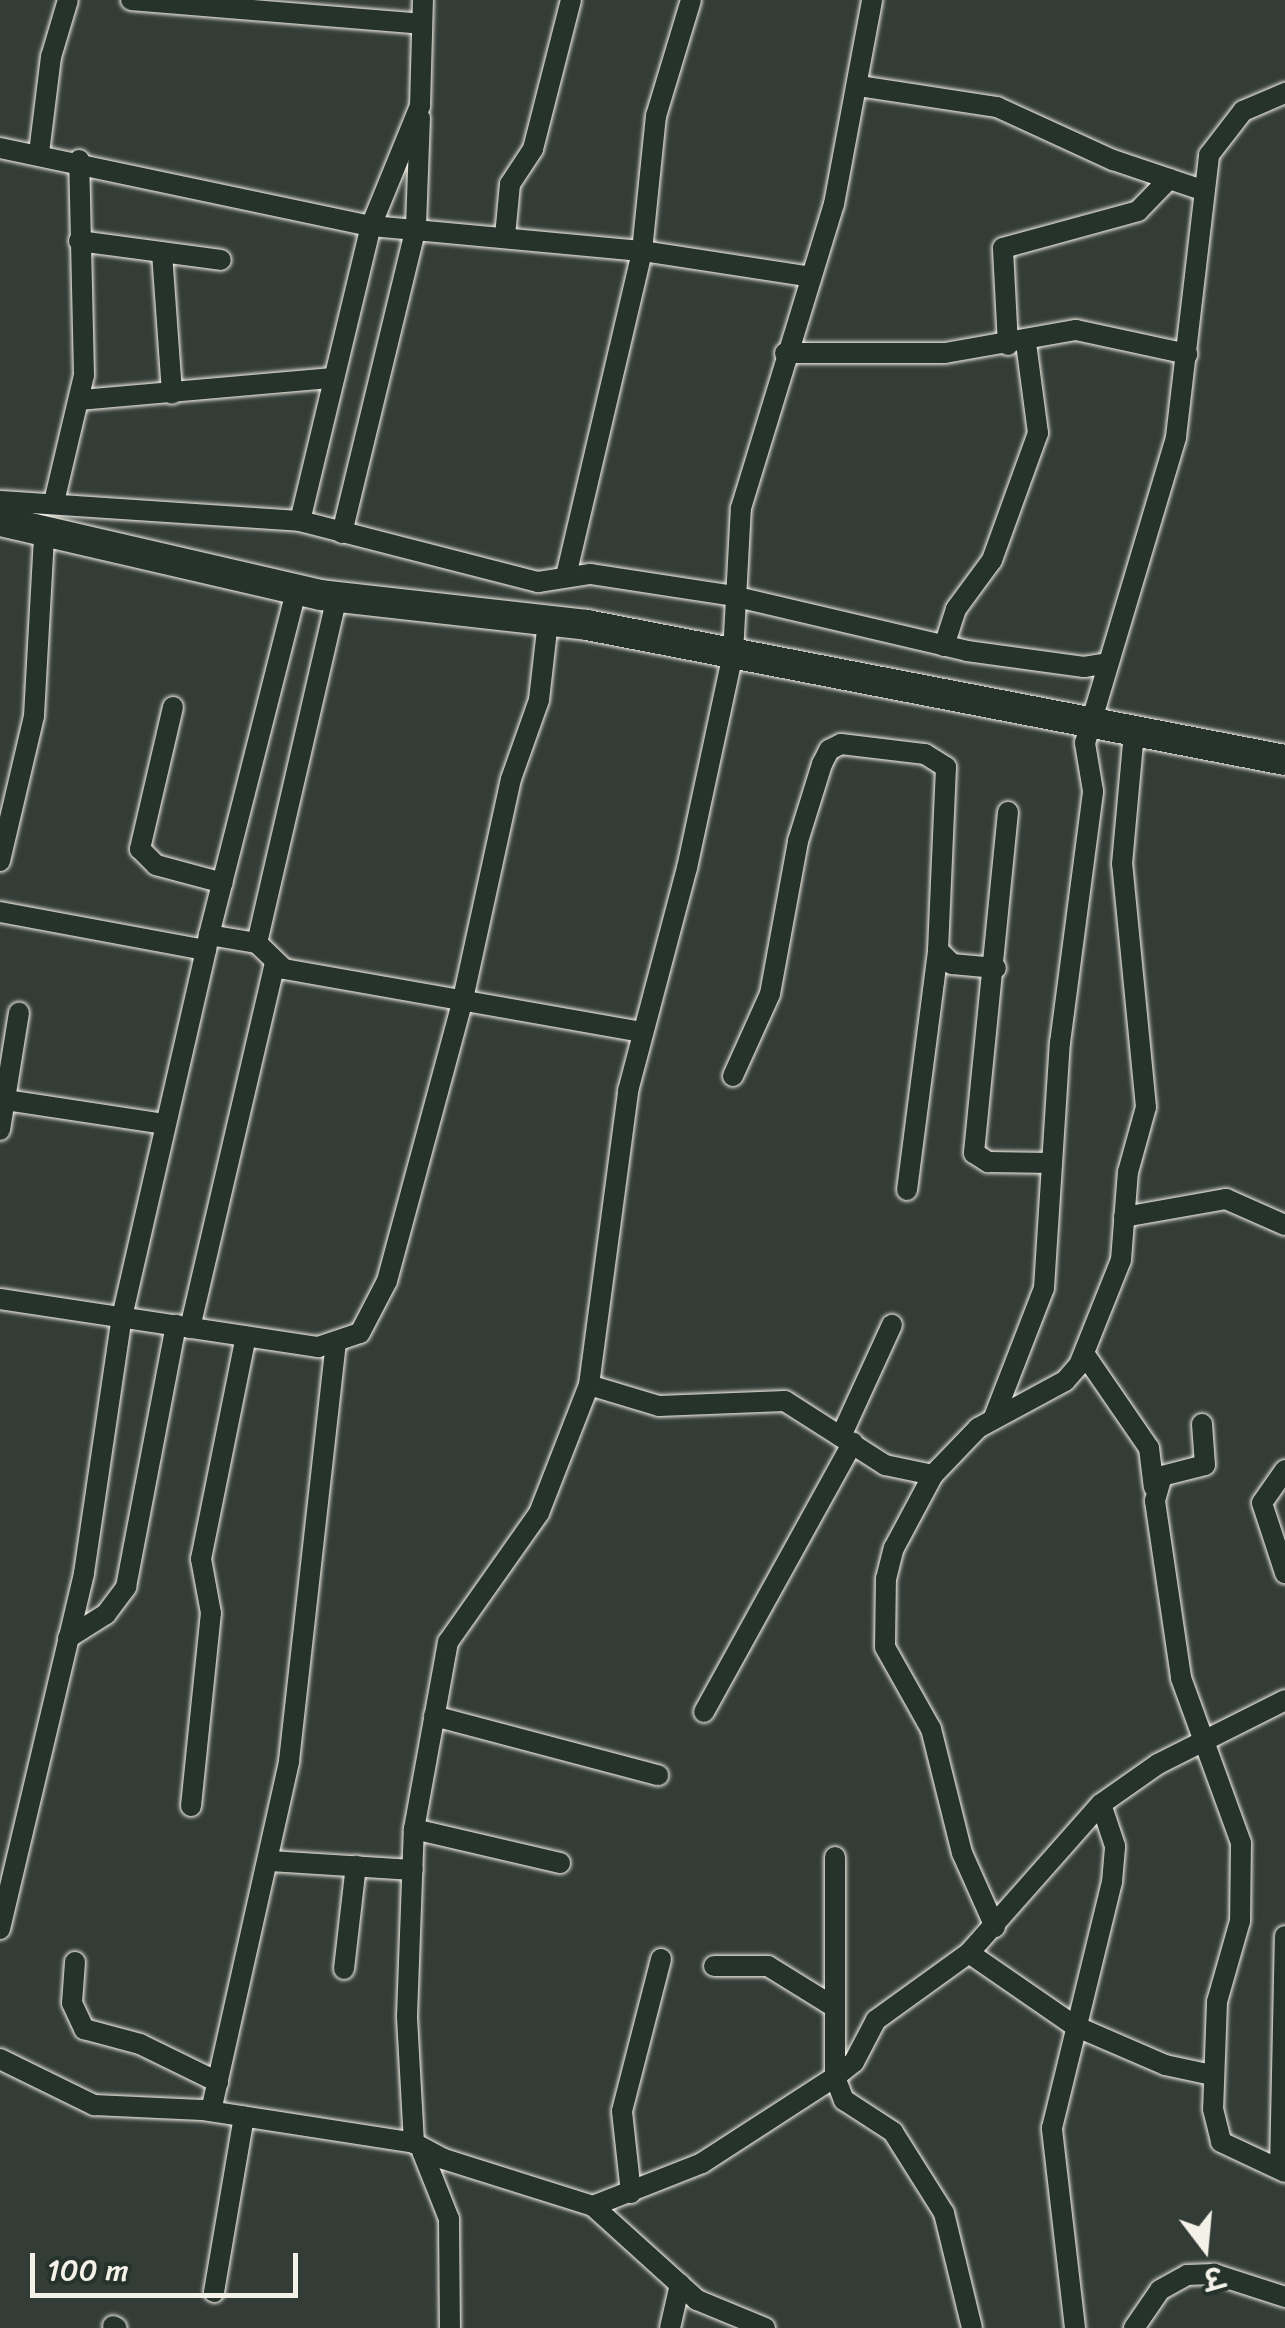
<!DOCTYPE html>
<html>
<head>
<meta charset="utf-8">
<style>
  body { margin:0 }
  #map { position:relative; width:1285px; height:2328px; overflow:hidden; background:#343c38; font-family:Sriracha,"Playpen Sans Deva",sans-serif }
  div>[style] { position:absolute }
  .roads { filter:drop-shadow(0 0 2px #f4f1e8) drop-shadow(0 0 2px #f4f1e8) }
  .street>* { height:20px; margin:-10px; padding:0 10px; transform-origin:10px; border-radius:10px; background:#26332d }
  .secondary>* { height:30px; margin:-15px; padding:0 15px; transform-origin:15px; border-radius:15px; background:#26332d }
  span { translate:-50% -50%; white-space:nowrap; text-align:center; line-height:1.15; -webkit-text-stroke:8px #26332d; paint-order:stroke }
  .north { position:absolute; left:1155px; top:2198px; width:100px; height:100px; -webkit-text-stroke:8px #26332d; paint-order:stroke; rotate:164deg; font-size:28px; font-weight:700; line-height:40px; text-align:center; color:#f4f1e8 }
  .north::after { content:''; display:block; margin:auto; width:35px; height:45px; background:#f4f1e8; clip-path:polygon(50% 0,100% 100%,50% 72%,0 100%) }
  .scale { position:absolute; left:30px; top:2253px; width:268px; height:45px; box-sizing:border-box; border:5px solid #f4f1e8; border-top:0; padding-left:12px; font-size:30px; line-height:35px; white-space:nowrap; color:#f4f1e8; -webkit-text-stroke:8px #26332d; paint-order:stroke }
</style>
</head>
<body>
<div id="map">
  <div class="roads">
    <div class="street">
      <i style="left:131px;top:0;width:290px;rotate:4.7deg"></i>
      <i style="left:859px;top:86px;width:140px;rotate:8.7deg"></i>
      <i style="left:997px;top:107px;width:128px;rotate:24.6deg"></i>
      <i style="left:1113px;top:160px;width:94px;rotate:18.6deg"></i>
      <i style="left:0;top:148px;width:379px;rotate:11.9deg"></i>
      <i style="left:371px;top:226px;width:272px;rotate:5.3deg"></i>
      <i style="left:642px;top:251px;width:171px;rotate:8.7deg"></i>
      <i style="left:39px;top:153px;width:97px;rotate:-82.9deg"></i>
      <i style="left:51px;top:57px;width:59px;rotate:-73.4deg"></i>
      <i style="left:505px;top:236px;width:52px;rotate:-84.5deg"></i>
      <i style="left:510px;top:184px;width:42px;rotate:-56.7deg"></i>
      <i style="left:533px;top:149px;width:154px;rotate:-75.7deg"></i>
      <i style="left:79px;top:241px;width:143px;rotate:7.6deg"></i>
      <i style="left:162px;top:253px;width:141px;rotate:85.9deg"></i>
      <i style="left:1008px;top:345px;width:97px;rotate:-93deg"></i>
      <i style="left:1003px;top:248px;width:140px;rotate:-15.3deg"></i>
      <i style="left:1138px;top:211px;width:45px;rotate:-45.9deg"></i>
      <i style="left:785px;top:353px;width:160px"></i>
      <i style="left:945px;top:353px;width:133px;rotate:-10deg"></i>
      <i style="left:1076px;top:330px;width:114px;rotate:12.2deg"></i>
      <i style="left:80px;top:400px;width:255px;rotate:-5deg"></i>
      <i style="left:0;top:501px;width:301px;rotate:3.8deg"></i>
      <i style="left:300px;top:521px;width:303px;rotate:-76.5deg"></i>
      <i style="left:371px;top:226px;width:130px;rotate:-67.8deg"></i>
      <i style="left:420px;top:106px;width:106px;rotate:-88.4deg"></i>
      <i style="left:54px;top:502px;width:130px;rotate:-76.7deg"></i>
      <i style="left:84px;top:375px;width:215px;rotate:-91.3deg"></i>
      <i style="left:300px;top:521px;width:246px;rotate:14.4deg"></i>
      <i style="left:538px;top:582px;width:53px;rotate:-8.7deg"></i>
      <i style="left:590px;top:574px;width:145px;rotate:8.7deg"></i>
      <i style="left:733px;top:596px;width:240px;rotate:13.2deg"></i>
      <i style="left:967px;top:651px;width:118px;rotate:7.8deg"></i>
      <i style="left:1084px;top:667px;width:24px;rotate:-9deg"></i>
      <i style="left:342px;top:533px;width:316px;rotate:-76.4deg"></i>
      <i style="left:416px;top:226px;width:108px;rotate:-87.9deg"></i>
      <i style="left:566px;top:576px;width:334px;rotate:-76.8deg"></i>
      <i style="left:642px;top:251px;width:136px;rotate:-84.1deg"></i>
      <i style="left:656px;top:116px;width:121px;rotate:-73.2deg"></i>
      <i style="left:944px;top:646px;width:39px;rotate:-72deg"></i>
      <i style="left:956px;top:609px;width:61px;rotate:-53.7deg"></i>
      <i style="left:992px;top:560px;width:135px;rotate:-70.1deg"></i>
      <i style="left:1038px;top:433px;width:91px;rotate:-97.6deg"></i>
      <i style="left:173px;top:707px;width:146px;rotate:103.1deg"></i>
      <i style="left:140px;top:849px;width:23px;rotate:45deg"></i>
      <i style="left:156px;top:865px;width:69px;rotate:15deg"></i>
      <i style="left:1008px;top:812px;width:343px;rotate:95.7deg"></i>
      <i style="left:974px;top:1153px;width:17px;rotate:33deg"></i>
      <i style="left:988px;top:1162px;width:63px;rotate:0.9deg"></i>
      <i style="left:0;top:861px;width:149px;rotate:-76.8deg"></i>
      <i style="left:34px;top:716px;width:181px;rotate:-86.8deg"></i>
      <i style="left:0;top:912px;width:209px;rotate:10.5deg"></i>
      <i style="left:206px;top:950px;width:15px;rotate:-79deg"></i>
      <i style="left:209px;top:935px;width:49px;rotate:9.5deg"></i>
      <i style="left:257px;top:943px;width:37px;rotate:44deg"></i>
      <i style="left:284px;top:969px;width:364px;rotate:10deg"></i>
      <i style="left:209px;top:935px;width:356px;rotate:-75.8deg"></i>
      <i style="left:257px;top:943px;width:355px;rotate:-77deg"></i>
      <i style="left:733px;top:1076px;width:90px;rotate:-65.7deg"></i>
      <i style="left:770px;top:994px;width:156px;rotate:-79.6deg"></i>
      <i style="left:798px;top:841px;width:81px;rotate:-72.7deg"></i>
      <i style="left:822px;top:764px;width:16px;rotate:-63deg"></i>
      <i style="left:829px;top:750px;width:13px;rotate:-27deg"></i>
      <i style="left:841px;top:744px;width:85px;rotate:6.8deg"></i>
      <i style="left:925px;top:754px;width:25px;rotate:32deg"></i>
      <i style="left:946px;top:767px;width:183px;rotate:92.5deg"></i>
      <i style="left:938px;top:950px;width:20px;rotate:45deg"></i>
      <i style="left:952px;top:964px;width:44px;rotate:5.2deg"></i>
      <i style="left:6px;top:1100px;width:161px;rotate:8.6deg"></i>
      <i style="left:0;top:1130px;width:119px;rotate:-80.8deg"></i>
      <i style="left:907px;top:1190px;width:242px;rotate:-82.6deg"></i>
      <i style="left:1124px;top:1217px;width:104px;rotate:-10deg"></i>
      <i style="left:1226px;top:1199px;width:64px;rotate:23.8deg"></i>
      <i style="left:0;top:1299px;width:322px;rotate:8.6deg"></i>
      <i style="left:318px;top:1347px;width:44px;rotate:-18.4deg"></i>
      <i style="left:360px;top:1333px;width:59px;rotate:-62.6deg"></i>
      <i style="left:387px;top:1281px;width:292px;rotate:-74.9deg"></i>
      <i style="left:463px;top:999px;width:225px;rotate:-77.7deg"></i>
      <i style="left:511px;top:779px;width:84px;rotate:-70.5deg"></i>
      <i style="left:539px;top:700px;width:80px;rotate:-83.5deg"></i>
      <i style="left:190px;top:1328px;width:374px;rotate:-76.9deg"></i>
      <i style="left:1085px;top:1355px;width:113px;rotate:55.5deg"></i>
      <i style="left:1149px;top:1448px;width:39px;rotate:83deg"></i>
      <i style="left:589px;top:1385px;width:73px;rotate:16.7deg"></i>
      <i style="left:659px;top:1406px;width:126px;rotate:-2.3deg"></i>
      <i style="left:785px;top:1401px;width:119px;rotate:32.6deg"></i>
      <i style="left:885px;top:1465px;width:49px;rotate:11.8deg"></i>
      <i style="left:994px;top:1417px;width:138px;rotate:-68.8deg"></i>
      <i style="left:1044px;top:1288px;width:246px;rotate:-86.3deg"></i>
      <i style="left:1060px;top:1043px;width:254px;rotate:-82.5deg"></i>
      <i style="left:1093px;top:791px;width:49px;rotate:-99.5deg"></i>
      <i style="left:1085px;top:743px;width:319px;rotate:-73.4deg"></i>
      <i style="left:1176px;top:437px;width:284px;rotate:-83.3deg"></i>
      <i style="left:1209px;top:155px;width:56px;rotate:-52.3deg"></i>
      <i style="left:1243px;top:111px;width:46px;rotate:-23.2deg"></i>
      <i style="left:1202px;top:1424px;width:41px;rotate:85.8deg"></i>
      <i style="left:1205px;top:1465px;width:44px;rotate:165.7deg"></i>
      <i style="left:1162px;top:1476px;width:26px;rotate:106deg"></i>
      <i style="left:1155px;top:1501px;width:179px;rotate:81.6deg"></i>
      <i style="left:1181px;top:1678px;width:176px;rotate:70deg"></i>
      <i style="left:1241px;top:1843px;width:78px;rotate:90.7deg"></i>
      <i style="left:1240px;top:1921px;width:84px;rotate:105.9deg"></i>
      <i style="left:1217px;top:2002px;width:107px;rotate:92.1deg"></i>
      <i style="left:1213px;top:2109px;width:34px;rotate:76deg"></i>
      <i style="left:1221px;top:2142px;width:71px;rotate:25.1deg"></i>
      <i style="left:842px;top:1434px;width:120px;rotate:-65.4deg"></i>
      <i style="left:1285px;top:1470px;width:40px;rotate:124.9deg"></i>
      <i style="left:1262px;top:1503px;width:74px;rotate:71.8deg"></i>
      <i style="left:68px;top:1638px;width:45px;rotate:-32.3deg"></i>
      <i style="left:106px;top:1614px;width:34px;rotate:-53deg"></i>
      <i style="left:126px;top:1587px;width:267px;rotate:-79.2deg"></i>
      <i style="left:704px;top:1712px;width:308px;rotate:-61.1deg"></i>
      <i style="left:434px;top:1716px;width:232px;rotate:14.8deg"></i>
      <i style="left:191px;top:1806px;width:194px;rotate:-84.1deg"></i>
      <i style="left:211px;top:1613px;width:55px;rotate:-100.5deg"></i>
      <i style="left:201px;top:1559px;width:227px;rotate:-78.6deg"></i>
      <i style="left:414px;top:1829px;width:150px;rotate:13.1deg"></i>
      <i style="left:835px;top:1857px;width:220px;rotate:90deg"></i>
      <i style="left:835px;top:2077px;width:25px;rotate:69deg"></i>
      <i style="left:844px;top:2100px;width:59px;rotate:33.1deg"></i>
      <i style="left:893px;top:2132px;width:96px;rotate:57.8deg"></i>
      <i style="left:944px;top:2213px;width:118px;rotate:76.3deg"></i>
      <i style="left:270px;top:1861px;width:143px;rotate:3.6deg"></i>
      <i style="left:995px;top:1927px;width:81px;rotate:-114deg"></i>
      <i style="left:962px;top:1853px;width:128px;rotate:-104deg"></i>
      <i style="left:931px;top:1729px;width:94px;rotate:-119.3deg"></i>
      <i style="left:885px;top:1647px;width:68px;rotate:-89.2deg"></i>
      <i style="left:886px;top:1579px;width:32px;rotate:-76deg"></i>
      <i style="left:894px;top:1548px;width:83px;rotate:-61.9deg"></i>
      <i style="left:933px;top:1475px;width:65px;rotate:-46.2deg"></i>
      <i style="left:978px;top:1428px;width:99px;rotate:-28.4deg"></i>
      <i style="left:1065px;top:1381px;width:21px;rotate:-49deg"></i>
      <i style="left:1079px;top:1365px;width:113px;rotate:-68.2deg"></i>
      <i style="left:1121px;top:1260px;width:88px;rotate:-85.5deg"></i>
      <i style="left:1128px;top:1172px;width:67px;rotate:-74.5deg"></i>
      <i style="left:1146px;top:1107px;width:244px;rotate:-95.6deg"></i>
      <i style="left:1122px;top:864px;width:134px;rotate:-84.8deg"></i>
      <i style="left:0;top:1929px;width:366px;rotate:-76.7deg"></i>
      <i style="left:84px;top:1573px;width:259px;rotate:-81.6deg"></i>
      <i style="left:122px;top:1317px;width:376px;rotate:-77.1deg"></i>
      <i style="left:969px;top:1953px;width:129px;rotate:34.6deg"></i>
      <i style="left:1075px;top:2026px;width:98px;rotate:23.4deg"></i>
      <i style="left:1165px;top:2065px;width:48px;rotate:12deg"></i>
      <i style="left:75px;top:1962px;width:41px;rotate:94.2deg"></i>
      <i style="left:72px;top:2003px;width:29px;rotate:65deg"></i>
      <i style="left:84px;top:2029px;width:58px;rotate:15deg"></i>
      <i style="left:140px;top:2044px;width:87px;rotate:26deg"></i>
      <i style="left:714px;top:1966px;width:54px"></i>
      <i style="left:768px;top:1966px;width:78px;rotate:31.8deg"></i>
      <i style="left:344px;top:1969px;width:104px;rotate:-83.4deg"></i>
      <i style="left:0;top:2059px;width:105px;rotate:26.1deg"></i>
      <i style="left:94px;top:2105px;width:108px;rotate:2.7deg"></i>
      <i style="left:202px;top:2110px;width:215px;rotate:8.8deg"></i>
      <i style="left:211px;top:2111px;width:359px;rotate:-77.4deg"></i>
      <i style="left:289px;top:1761px;width:420px;rotate:-83.6deg"></i>
      <i style="left:422px;top:2151px;width:73px;rotate:68.3deg"></i>
      <i style="left:449px;top:2219px;width:109px;rotate:89.5deg"></i>
      <i style="left:1280px;top:2169px;width:233px;rotate:-88.8deg"></i>
      <i style="left:631px;top:2193px;width:82px;rotate:-96.3deg"></i>
      <i style="left:622px;top:2111px;width:157px;rotate:-75.6deg"></i>
      <i style="left:593px;top:2206px;width:117px;rotate:-21.5deg"></i>
      <i style="left:702px;top:2163px;width:158px;rotate:-32.9deg"></i>
      <i style="left:835px;top:2077px;width:24px;rotate:-38deg"></i>
      <i style="left:854px;top:2062px;width:47px;rotate:-62.4deg"></i>
      <i style="left:876px;top:2020px;width:115px;rotate:-35.8deg"></i>
      <i style="left:969px;top:1953px;width:199px;rotate:-48.5deg"></i>
      <i style="left:1101px;top:1804px;width:70px;rotate:-35.1deg"></i>
      <i style="left:1158px;top:1764px;width:142px;rotate:-26.7deg"></i>
      <i style="left:214px;top:2292px;width:178px;rotate:-80.3deg"></i>
      <i style="left:113px;top:2326px;width:4px;rotate:27deg"></i>
      <i style="left:670px;top:2328px;width:45px;rotate:-77.2deg"></i>
      <i style="left:765px;top:2328px;width:74px;rotate:-157.6deg"></i>
      <i style="left:697px;top:2300px;width:140px;rotate:-137.9deg"></i>
      <i style="left:593px;top:2206px;width:156px;rotate:-162.5deg"></i>
      <i style="left:444px;top:2159px;width:34px;rotate:-152deg"></i>
      <i style="left:414px;top:2143px;width:127px;rotate:-93.2deg"></i>
      <i style="left:407px;top:2016px;width:187px;rotate:-87.9deg"></i>
      <i style="left:414px;top:1829px;width:190px;rotate:-79.7deg"></i>
      <i style="left:448px;top:1642px;width:158px;rotate:-54.8deg"></i>
      <i style="left:539px;top:1513px;width:137px;rotate:-68.7deg"></i>
      <i style="left:589px;top:1385px;width:297px;rotate:-82.4deg"></i>
      <i style="left:628px;top:1091px;width:231px;rotate:-75.2deg"></i>
      <i style="left:687px;top:868px;width:219px;rotate:-77.9deg"></i>
      <i style="left:733px;top:654px;width:146px;rotate:-86.9deg"></i>
      <i style="left:741px;top:508px;width:318px;rotate:-73deg"></i>
      <i style="left:834px;top:204px;width:208px;rotate:-79.4deg"></i>
      <i style="left:1075px;top:2328px;width:201px;rotate:-96.6deg"></i>
      <i style="left:1052px;top:2128px;width:253px;rotate:-76.3deg"></i>
      <i style="left:1112px;top:1882px;width:36px;rotate:-85deg"></i>
      <i style="left:1115px;top:1846px;width:44px;rotate:-108.4deg"></i>
      <i style="left:1134px;top:2328px;width:46px;rotate:-55.6deg"></i>
      <i style="left:1160px;top:2290px;width:31px;rotate:-29deg"></i>
      <i style="left:1187px;top:2275px;width:27px;rotate:-2deg"></i>
      <i style="left:1214px;top:2274px;width:75px;rotate:17.9deg"></i>
    </div>
    <div class="secondary">
      <i style="left:0;top:521px;width:329px;rotate:13deg"></i>
      <i style="left:321px;top:595px;width:268px;rotate:6.4deg"></i>
      <i style="left:587px;top:625px;width:711px;rotate:10.95deg"></i>
    </div>
  </div>
  <div class="north">उ</div>
  <div class="scale">100 m</div>
</div>
</body>
</html>
